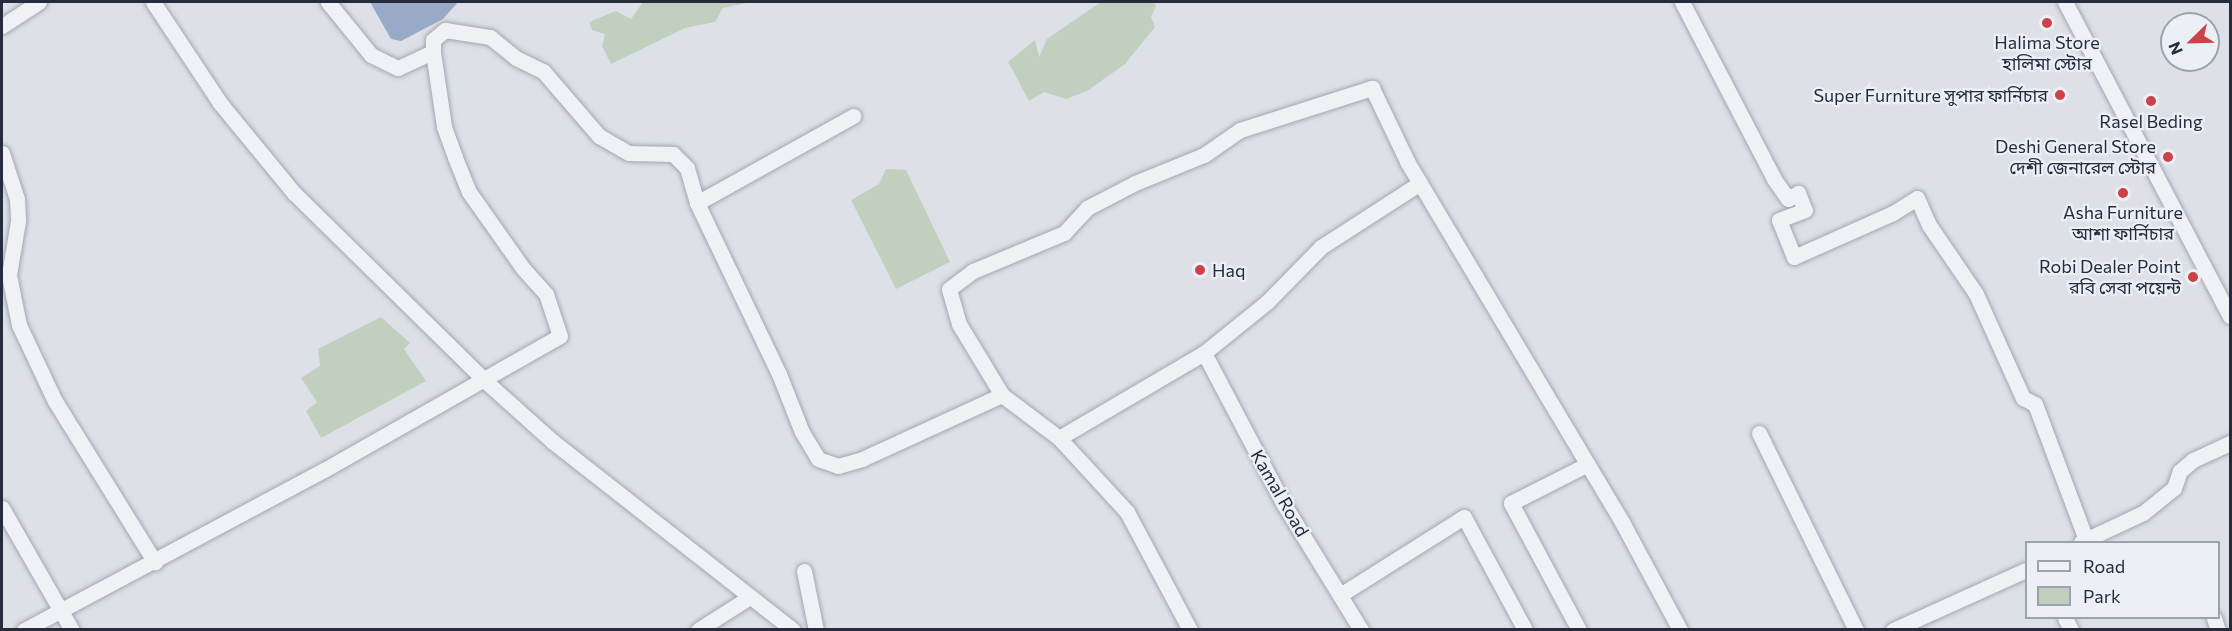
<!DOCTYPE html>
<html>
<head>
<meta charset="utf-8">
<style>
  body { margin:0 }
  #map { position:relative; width:2232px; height:631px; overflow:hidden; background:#dde0e7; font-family:Commissioner,"Noto Sans Bengali",sans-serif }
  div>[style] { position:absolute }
  .green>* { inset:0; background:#c1d0be }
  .water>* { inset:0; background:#98aac6 }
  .roads { filter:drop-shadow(0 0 2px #a3a6b1) drop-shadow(0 0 2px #a3a6b1) }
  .minor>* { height:15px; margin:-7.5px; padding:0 7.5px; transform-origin:7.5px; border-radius:7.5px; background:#f0f1f5 }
  .dots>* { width:16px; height:16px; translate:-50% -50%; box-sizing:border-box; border:3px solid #eceff5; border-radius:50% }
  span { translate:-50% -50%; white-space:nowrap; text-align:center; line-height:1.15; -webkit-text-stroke:4.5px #eceff5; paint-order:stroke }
  .poi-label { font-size:18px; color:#272c3d }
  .right { translate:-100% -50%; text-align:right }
  .left { translate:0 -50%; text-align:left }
  .street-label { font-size:18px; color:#272c3d }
  .frame { position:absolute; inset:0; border:3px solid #272c3d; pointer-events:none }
  .legend { position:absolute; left:2025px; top:541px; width:195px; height:78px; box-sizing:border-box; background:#eceff5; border:2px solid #9da1ab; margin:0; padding:8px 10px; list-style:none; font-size:18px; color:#272c3d }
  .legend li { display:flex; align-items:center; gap:12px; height:30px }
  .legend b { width:30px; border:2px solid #9da1ab }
  .north { position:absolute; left:2160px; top:12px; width:60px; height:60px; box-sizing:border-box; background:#eceff5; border:2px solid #9da1ab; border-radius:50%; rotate:247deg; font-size:16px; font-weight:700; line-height:24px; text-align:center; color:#272c3d }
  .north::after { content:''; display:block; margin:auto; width:21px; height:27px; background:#cb4348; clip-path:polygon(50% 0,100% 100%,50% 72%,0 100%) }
</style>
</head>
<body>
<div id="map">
  <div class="green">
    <i style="clip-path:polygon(643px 2px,752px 2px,723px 8px,715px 22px,685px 28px,611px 64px,602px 46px,605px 34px,592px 30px,589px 22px,616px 11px,631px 19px)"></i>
    <i style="clip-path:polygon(1101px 2px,1153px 2px,1156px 6px,1151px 17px,1155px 27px,1125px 64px,1087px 91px,1066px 99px,1044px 92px,1029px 101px,1008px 62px,1035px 40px,1039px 57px,1047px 39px)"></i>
    <i style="clip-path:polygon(886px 169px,906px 170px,950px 262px,896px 289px,851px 200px,879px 184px)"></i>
    <i style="clip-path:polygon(381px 317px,410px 343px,404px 349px,426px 381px,321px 438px,306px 411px,317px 402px,301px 378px,320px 366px,318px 349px)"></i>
  </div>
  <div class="water">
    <i style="clip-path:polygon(370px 2px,458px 2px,443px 19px,401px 41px,391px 39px)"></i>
  </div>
  <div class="roads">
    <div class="minor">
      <i style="left:153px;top:2px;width:121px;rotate:56.4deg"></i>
      <i style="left:220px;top:103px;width:117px;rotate:50.6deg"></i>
      <i style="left:294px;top:193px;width:265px;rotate:44.5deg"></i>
      <i style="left:483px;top:379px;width:93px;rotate:41.9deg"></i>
      <i style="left:552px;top:441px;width:306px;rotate:38.1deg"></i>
      <i style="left:328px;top:2px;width:68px;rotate:50.9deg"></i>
      <i style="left:371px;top:55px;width:30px;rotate:26deg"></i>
      <i style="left:398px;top:68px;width:38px;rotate:-25deg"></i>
      <i style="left:1682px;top:2px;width:199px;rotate:62.5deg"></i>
      <i style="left:1774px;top:179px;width:24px;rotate:55deg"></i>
      <i style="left:1788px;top:199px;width:12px;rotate:-31deg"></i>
      <i style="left:1798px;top:193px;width:18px;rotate:68deg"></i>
      <i style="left:1805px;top:210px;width:28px;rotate:159deg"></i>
      <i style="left:1779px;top:220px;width:40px;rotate:68deg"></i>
      <i style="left:1794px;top:257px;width:108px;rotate:-24deg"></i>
      <i style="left:1893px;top:213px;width:28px;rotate:-32deg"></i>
      <i style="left:1917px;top:198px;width:30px;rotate:66deg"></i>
      <i style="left:1929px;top:225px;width:83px;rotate:55.7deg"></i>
      <i style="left:1976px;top:294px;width:114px;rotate:65.7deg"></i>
      <i style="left:2023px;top:398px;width:13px;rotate:27deg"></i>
      <i style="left:2035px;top:404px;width:145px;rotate:69.4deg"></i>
      <i style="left:2065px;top:2px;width:355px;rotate:62.3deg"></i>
      <i style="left:2px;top:26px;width:44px;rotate:-33deg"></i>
      <i style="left:2px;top:153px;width:48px;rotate:71.9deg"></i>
      <i style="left:17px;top:199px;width:22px;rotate:87deg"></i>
      <i style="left:18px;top:221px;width:55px;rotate:99.5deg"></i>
      <i style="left:9px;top:275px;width:51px;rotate:78.7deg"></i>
      <i style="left:19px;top:325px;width:84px;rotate:64.7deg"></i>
      <i style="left:55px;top:401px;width:190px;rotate:58.2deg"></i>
      <i style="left:697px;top:203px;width:179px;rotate:-29.1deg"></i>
      <i style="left:1204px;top:353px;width:170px;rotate:62.2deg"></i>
      <i style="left:1283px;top:503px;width:149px;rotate:58.4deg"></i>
      <i style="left:1002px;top:395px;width:83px;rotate:-121.2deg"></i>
      <i style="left:959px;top:324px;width:36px;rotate:-106deg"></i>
      <i style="left:949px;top:289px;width:30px;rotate:-37deg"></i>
      <i style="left:973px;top:271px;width:99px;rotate:-22.7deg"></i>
      <i style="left:1064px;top:233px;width:34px;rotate:-47deg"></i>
      <i style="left:1087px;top:208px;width:54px;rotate:-27.5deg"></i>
      <i style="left:1135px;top:183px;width:74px;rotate:-22.1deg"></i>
      <i style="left:1204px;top:155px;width:44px;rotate:-34.8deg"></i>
      <i style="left:1240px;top:130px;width:139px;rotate:-17.7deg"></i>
      <i style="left:1372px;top:88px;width:83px;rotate:64.4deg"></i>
      <i style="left:1408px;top:163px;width:420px;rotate:59.2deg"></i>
      <i style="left:1623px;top:524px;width:120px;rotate:61.7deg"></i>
      <i style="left:1759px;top:433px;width:220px;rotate:63.8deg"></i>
      <i style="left:1059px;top:438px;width:100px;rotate:47.4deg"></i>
      <i style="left:1127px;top:512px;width:134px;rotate:61.9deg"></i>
      <i style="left:2px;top:508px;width:141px;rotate:60.2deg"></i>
      <i style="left:2081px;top:542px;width:68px;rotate:-25.1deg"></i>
      <i style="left:2143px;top:513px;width:40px;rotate:-39deg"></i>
      <i style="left:2174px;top:488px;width:18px;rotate:-71deg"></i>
      <i style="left:2180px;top:471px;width:17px;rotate:-40deg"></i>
      <i style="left:2193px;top:460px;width:41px;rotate:-24.7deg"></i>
      <i style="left:804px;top:571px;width:60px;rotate:78.5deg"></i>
      <i style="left:1340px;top:595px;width:146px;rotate:-32.2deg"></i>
      <i style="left:1464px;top:517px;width:128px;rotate:61.6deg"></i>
      <i style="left:2065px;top:618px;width:13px;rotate:63deg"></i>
      <i style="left:2214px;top:618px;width:13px;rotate:72deg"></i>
      <i style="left:24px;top:630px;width:340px;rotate:-28.1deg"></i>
      <i style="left:324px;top:470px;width:271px;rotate:-29.6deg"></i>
      <i style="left:560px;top:336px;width:44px;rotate:-108.4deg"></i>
      <i style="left:546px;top:294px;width:36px;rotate:-132deg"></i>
      <i style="left:522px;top:267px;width:92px;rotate:-125.2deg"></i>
      <i style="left:469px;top:192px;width:38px;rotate:-112deg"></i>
      <i style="left:455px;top:157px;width:33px;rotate:-110deg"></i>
      <i style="left:444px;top:126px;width:75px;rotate:-98.5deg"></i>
      <i style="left:433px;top:52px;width:12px;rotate:-90deg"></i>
      <i style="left:433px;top:40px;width:16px;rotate:-40deg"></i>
      <i style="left:445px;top:30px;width:46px;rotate:8.8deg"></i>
      <i style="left:490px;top:37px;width:33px;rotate:39deg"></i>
      <i style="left:516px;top:58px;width:30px;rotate:26deg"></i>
      <i style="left:543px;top:71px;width:86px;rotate:49.3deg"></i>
      <i style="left:599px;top:136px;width:34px;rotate:30deg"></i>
      <i style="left:629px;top:153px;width:44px;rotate:1.3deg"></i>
      <i style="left:673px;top:154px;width:20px;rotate:45deg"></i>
      <i style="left:687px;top:168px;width:36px;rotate:74deg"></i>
      <i style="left:697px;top:203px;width:190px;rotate:64.4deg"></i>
      <i style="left:779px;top:374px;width:62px;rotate:68.4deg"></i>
      <i style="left:802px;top:432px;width:31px;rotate:59deg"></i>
      <i style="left:818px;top:459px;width:21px;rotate:19deg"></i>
      <i style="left:838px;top:466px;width:25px;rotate:-16deg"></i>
      <i style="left:862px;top:459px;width:154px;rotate:-24.6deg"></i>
      <i style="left:1002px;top:395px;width:71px;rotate:37deg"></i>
      <i style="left:1059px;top:438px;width:168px;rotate:-30.4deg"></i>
      <i style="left:1204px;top:353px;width:81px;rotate:-39deg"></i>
      <i style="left:1267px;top:302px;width:77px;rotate:-45.5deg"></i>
      <i style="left:1321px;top:247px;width:118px;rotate:-32.9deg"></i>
      <i style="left:698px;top:630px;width:59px;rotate:-32.6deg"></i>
      <i style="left:1579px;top:630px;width:144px;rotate:-118.2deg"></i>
      <i style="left:1511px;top:503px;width:86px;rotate:-26.9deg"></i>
      <i style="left:1893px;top:630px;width:146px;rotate:-24.3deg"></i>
    </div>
  </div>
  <div class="dots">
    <i style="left:2047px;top:23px;background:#cb4348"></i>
    <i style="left:2060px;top:95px;background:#cb4348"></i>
    <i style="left:2151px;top:101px;background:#cb4348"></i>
    <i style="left:2168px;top:157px;background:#cb4348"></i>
    <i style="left:2123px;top:193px;background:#cb4348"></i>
    <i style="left:1200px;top:270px;background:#cb4348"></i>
    <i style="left:2193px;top:277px;background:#cb4348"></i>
  </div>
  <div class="poi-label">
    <span style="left:2047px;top:53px">Halima Store<br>হালিমা স্টোর</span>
    <span class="right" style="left:2048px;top:95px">Super Furniture সুপার ফার্নিচার</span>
    <span style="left:2151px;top:121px">Rasel Beding</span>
    <span class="right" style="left:2156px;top:157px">Deshi General Store<br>দেশী জেনারেল স্টোর</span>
    <span style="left:2123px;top:223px">Asha Furniture<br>আশা ফার্নিচার</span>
    <span class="right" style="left:2181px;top:277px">Robi Dealer Point<br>রবি সেবা পয়েন্ট</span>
    <span class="left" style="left:1212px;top:270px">Haq</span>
  </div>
  <div class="street-label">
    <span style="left:1280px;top:493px;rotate:60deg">Kamal Road</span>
  </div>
  <div class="frame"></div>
  <ul class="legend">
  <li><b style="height:8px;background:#f0f1f5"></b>Road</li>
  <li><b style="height:16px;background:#c1d0be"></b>Park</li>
  </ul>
  <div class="north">N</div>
</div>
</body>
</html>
